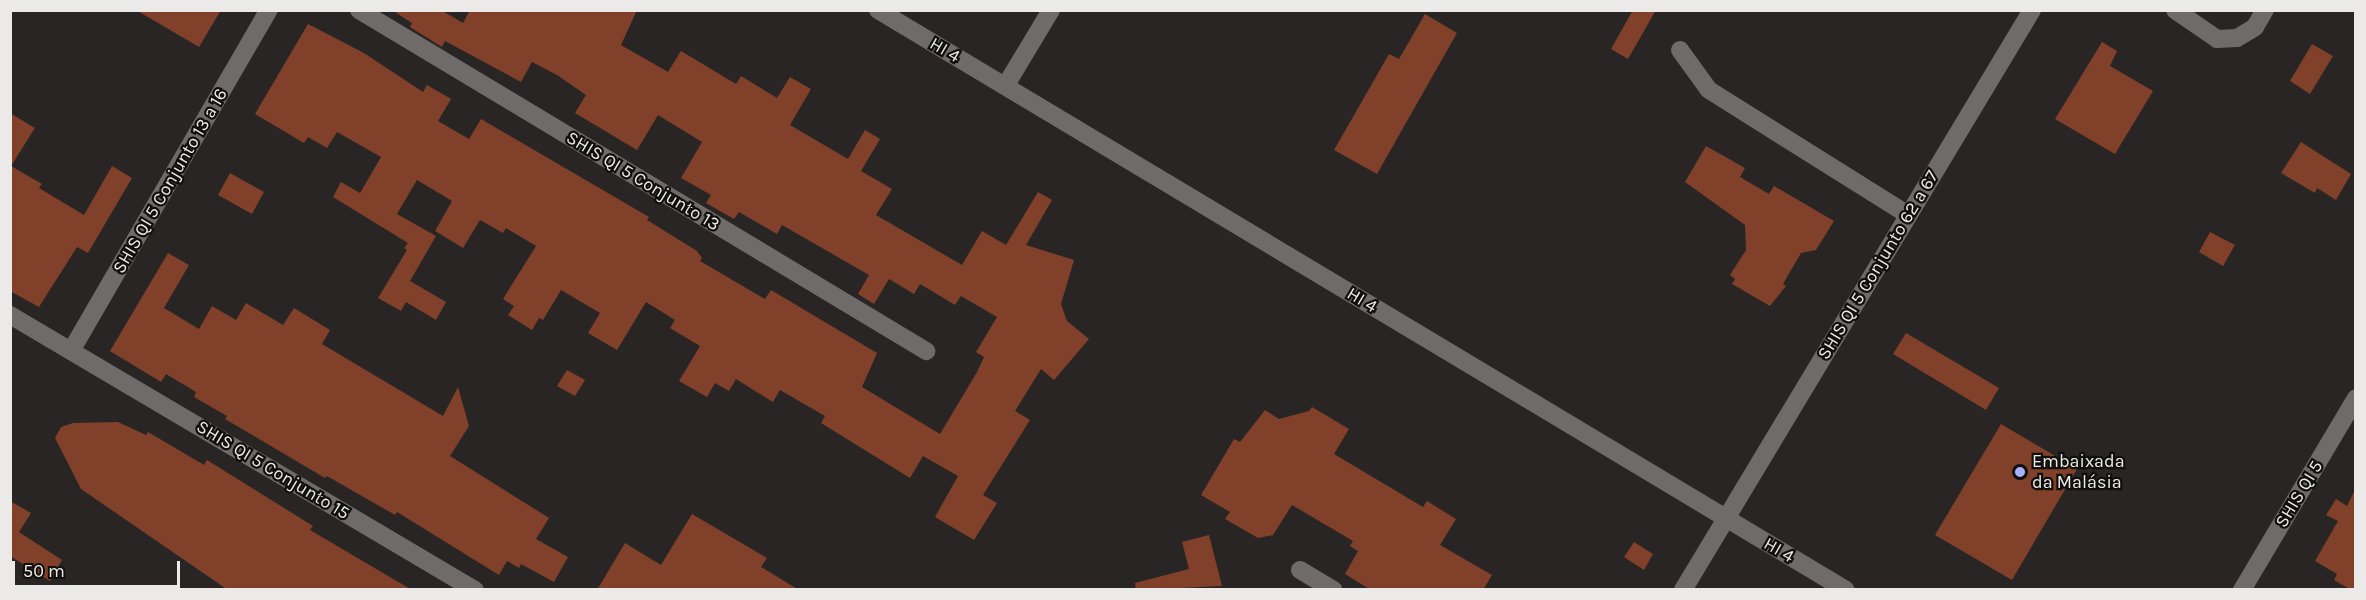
<!DOCTYPE html>
<html>
<head>
<meta charset="utf-8">
<style>
  body { margin:0 }
  #map { position:relative; width:2366px; height:600px; overflow:hidden; background:#282524; font-family:Karla,sans-serif }
  div>[style] { position:absolute }
  .building>* { inset:0; background:#804029 }
  .minor>* { height:18px; margin:-9px; padding:0 9px; transform-origin:9px; border-radius:9px; background:#6f6b6a }
  .dots>* { width:16px; height:16px; translate:-50% -50%; box-sizing:border-box; border:3px solid #100f0e; border-radius:50% }
  span { translate:-50% -50%; white-space:nowrap; text-align:center; line-height:1.15; -webkit-text-stroke:4.5px #100f0e; paint-order:stroke }
  .street-label { font-size:18px; color:#eceae9 }
  .poi-label { font-size:18px; color:#eceae9 }
  .left { translate:0 -50%; text-align:left }
  .frame { position:absolute; inset:0; border:12px solid #eceae9; pointer-events:none }
  .scale { position:absolute; left:12px; top:561px; width:168px; height:27px; box-sizing:border-box; border:3px solid #eceae9; border-top:0; padding-left:8px; font-size:18px; line-height:21px; white-space:nowrap; color:#eceae9; -webkit-text-stroke:4px #100f0e; paint-order:stroke }
</style>
</head>
<body>
<div id="map">
  <div class="building">
    <i style="clip-path:polygon(136px 10px,221px 10px,199px 47px)"></i>
    <i style="clip-path:polygon(392px 10px,441px 10px,463px 23px,470px 10px,637px 10px,621px 45px,668px 72px,681px 51px,736px 84px,741px 76px,777px 98px,790px 77px,811px 89px,790px 125px,848px 159px,865px 130px,880px 139px,861px 171px,892px 189px,876px 215px,962px 265px,982px 231px,1006px 245px,1038px 192px,1052px 200px,1026px 245px,1074px 260px,1061px 304px,1067px 321px,1089px 339px,1054px 380px,1041px 369px,1015px 411px,1030px 420px,983px 495px,997px 503px,974px 540px,935px 517px,958px 476px,923px 456px,910px 478px,821px 423px,825px 416px,780px 390px,773px 402px,736px 379px,729px 391px,715px 383px,707px 397px,679px 381px,700px 346px,670px 328px,675px 320px,646px 302px,617px 350px,588px 333px,600px 313px,561px 290px,543px 320px,539px 318px,532px 330px,508px 315px,514px 306px,503px 299px,536px 246px,506px 228px,503px 233px,480px 220px,463px 248px,435px 231px,452px 201px,417px 180px,397px 214px,436px 236px,410px 281px,446px 302px,436px 320px,406px 302px,401px 311px,378px 298px,407px 250px,404px 248px,408px 243px,333px 197px,341px 182px,360px 193px,381px 157px,337px 132px,327px 148px,308px 137px,304px 143px,255px 114px,308px 24px,364px 53px,423px 92px,427px 85px,451px 99px,438px 121px,469px 139px,481px 119px,649px 217px,647px 220px,697px 251px,702px 258px,700px 261px,765px 299px,771px 290px,877px 353px,862px 387px,940px 434px,977px 372px,984px 357px,976px 352px,997px 317px,961px 296px,955px 305px,920px 284px,914px 294px,889px 279px,874px 304px,858px 294px,869px 275px,782px 225px,777px 234px,739px 212px,734px 219px,706px 203px,711px 195px,681px 178px,702px 142px,658px 115px,637px 150px,575px 113px,586px 95px,557px 75px,532px 62px,521px 82px,445px 41px,442px 47px,410px 27px,412px 23px)"></i>
    <i style="clip-path:polygon(1633px 10px,1656px 10px,1628px 59px,1611px 49px)"></i>
    <i style="clip-path:polygon(1425px 14px,1457px 33px,1377px 174px,1334px 150px,1389px 54px,1399px 59px)"></i>
    <i style="clip-path:polygon(2102px 42px,2117px 51px,2110px 66px,2153px 91px,2115px 154px,2055px 119px)"></i>
    <i style="clip-path:polygon(2312px 44px,2333px 56px,2310px 94px,2290px 81px)"></i>
    <i style="clip-path:polygon(10px 113px,35px 128px,11px 166px,42px 184px,39px 188px,84px 215px,112px 166px,132px 178px,88px 253px,77px 247px,39px 307px,10px 291px)"></i>
    <i style="clip-path:polygon(2301px 142px,2351px 174px,2336px 200px,2317px 188px,2315px 193px,2281px 173px)"></i>
    <i style="clip-path:polygon(1706px 146px,1745px 168px,1740px 177px,1769px 194px,1774px 186px,1834px 221px,1816px 250px,1801px 253px,1783px 284px,1786px 286px,1770px 306px,1732px 284px,1735px 279px,1730px 275px,1746px 250px,1745px 225px,1685px 182px)"></i>
    <i style="clip-path:polygon(230px 173px,264px 192px,252px 214px,218px 195px)"></i>
    <i style="clip-path:polygon(2210px 232px,2235px 245px,2223px 266px,2199px 252px)"></i>
    <i style="clip-path:polygon(168px 253px,189px 265px,164px 308px,199px 329px,212px 306px,236px 320px,246px 303px,283px 325px,294px 308px,330px 330px,322px 344px,443px 416px,458px 387px,469px 426px,450px 456px,549px 518px,536px 539px,568px 557px,554px 582px,521px 564px,519px 568px,507px 561px,499px 575px,397px 512px,395px 515px,327px 476px,325px 478px,225px 419px,227px 416px,194px 397px,196px 392px,166px 374px,161px 382px,110px 351px)"></i>
    <i style="clip-path:polygon(1906px 333px,1999px 388px,1986px 410px,1893px 354px)"></i>
    <i style="clip-path:polygon(567px 370px,585px 380px,575px 396px,557px 386px)"></i>
    <i style="clip-path:polygon(1312px 407px,1349px 429px,1334px 454px,1423px 507px,1427px 501px,1456px 519px,1440px 545px,1492px 575px,1483px 590px,1371px 590px,1345px 574px,1358px 551px,1350px 546px,1353px 541px,1292px 505px,1273px 535px,1258px 538px,1225px 519px,1230px 512px,1201px 495px,1234px 439px,1240px 442px,1265px 410px,1279px 419px,1309px 411px)"></i>
    <i style="clip-path:polygon(118px 422px,146px 435px,148px 432px,204px 465px,207px 460px,313px 526px,310px 530px,412px 590px,228px 590px,81px 489px,55px 438px,61px 427px,73px 423px)"></i>
    <i style="clip-path:polygon(2001px 424px,2077px 469px,2012px 580px,1935px 535px)"></i>
    <i style="clip-path:polygon(2355px 490px,2355px 590px,2351px 590px,2334px 580px,2337px 574px,2315px 561px,2338px 521px,2326px 515px,2336px 499px,2347px 506px)"></i>
    <i style="clip-path:polygon(10px 501px,31px 513px,19px 532px,62px 560px,50px 581px,10px 556px)"></i>
    <i style="clip-path:polygon(692px 514px,767px 558px,761px 567px,799px 590px,597px 590px,625px 543px,661px 565px)"></i>
    <i style="clip-path:polygon(1209px 535px,1222px 586px,1136px 590px,1135px 583px,1189px 569px,1182px 542px)"></i>
    <i style="clip-path:polygon(1634px 542px,1653px 554px,1644px 570px,1624px 557px)"></i>
  </div>
  <div class="minor">
    <i style="left:359px;top:10px;width:662px;rotate:31.02deg"></i>
    <i style="left:878px;top:10px;width:1128px;rotate:30.93deg"></i>
    <i style="left:2175px;top:10px;width:51px;rotate:34.6deg"></i>
    <i style="left:2217px;top:39px;width:20px;rotate:-3deg"></i>
    <i style="left:2237px;top:38px;width:21px;rotate:-31deg"></i>
    <i style="left:2255px;top:27px;width:20px;rotate:-60deg"></i>
    <i style="left:1680px;top:50px;width:49px;rotate:54.1deg"></i>
    <i style="left:1709px;top:90px;width:235px;rotate:32.1deg"></i>
    <i style="left:1006px;top:85px;width:87px;rotate:-59deg"></i>
    <i style="left:10px;top:315px;width:540px;rotate:30.6deg"></i>
    <i style="left:71px;top:351px;width:394px;rotate:-59.9deg"></i>
    <i style="left:1300px;top:570px;width:39px;rotate:31deg"></i>
    <i style="left:1683px;top:590px;width:677px;rotate:-58.96deg"></i>
    <i style="left:2242px;top:590px;width:223px;rotate:-59.3deg"></i>
  </div>
  <div class="dots">
    <i style="left:2020px;top:472px;background:#a6b1fc"></i>
  </div>
  <div class="street-label">
    <span style="left:945px;top:50px;rotate:30deg">HI 4</span>
    <span style="left:170px;top:181px;rotate:-60deg">SHIS QI 5 Conjunto 13 a 16</span>
    <span style="left:643px;top:181px;rotate:31deg">SHIS QI 5 Conjunto 13</span>
    <span style="left:1878px;top:265px;rotate:-59deg">SHIS QI 5 Conjunto 62 a 67</span>
    <span style="left:1362px;top:300px;rotate:31deg">HI 4</span>
    <span style="left:273px;top:470px;rotate:31deg">SHIS QI 5 Conjunto 15</span>
    <span style="left:2299px;top:494px;rotate:-59deg">SHIS QI 5</span>
    <span style="left:1779px;top:550px;rotate:30deg">HI 4</span>
  </div>
  <div class="poi-label">
    <span class="left" style="left:2032px;top:472px">Embaixada<br>da Malásia</span>
  </div>
  <div class="frame"></div>
  <div class="scale">50 m</div>
</div>
</body>
</html>
